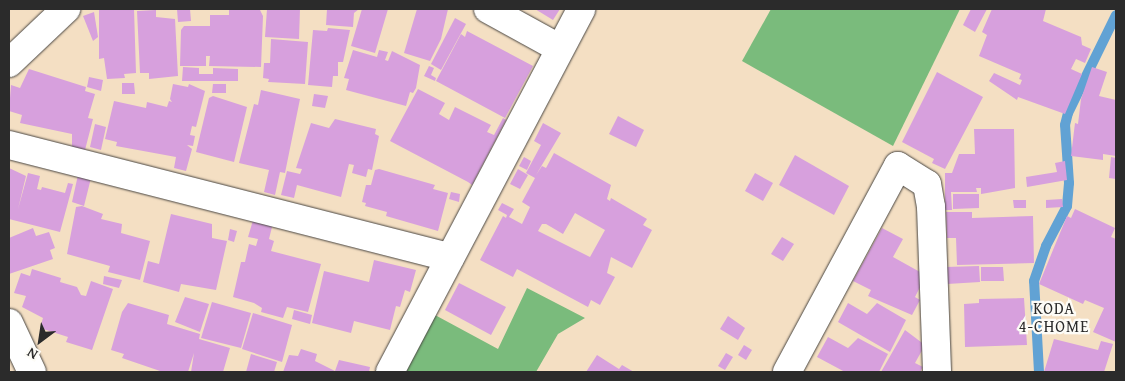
<!DOCTYPE html>
<html>
<head>
<meta charset="utf-8">
<style>
  body { margin:0 }
  #map { position:relative; width:1125px; height:381px; overflow:hidden; background:#f4dfc3; font-family:"Gentium Book Plus",serif }
  div>[style] { position:absolute }
  .forest>* { inset:0; background:#7abb7c }
  .stream>* { height:10px; margin:-5px; padding:0 5px; transform-origin:5px; border-radius:5px; background:#61a2d4 }
  .building>* { inset:0; background:#d7a0dd }
  .roads { filter:drop-shadow(0 0 1px #494642) drop-shadow(0 0 1px #494642) }
  .street>* { height:28px; margin:-14px; padding:0 14px; transform-origin:14px; border-radius:14px; background:#fff }
  span { translate:-50% -50%; white-space:nowrap; text-align:center; line-height:1.15; -webkit-text-stroke:4.5px #fdfcf7; paint-order:stroke }
  .neighbourhood-label { font-size:16px; color:#2b2b2b; letter-spacing:1px }
  .frame { position:absolute; inset:0; border:10px solid #2b2b2b; pointer-events:none }
  .north { position:absolute; left:15px; top:316px; width:50px; height:50px; -webkit-text-stroke:4px #fdfcf7; paint-order:stroke; rotate:211deg; font-size:14px; font-weight:700; line-height:20px; text-align:center; color:#2b2b2b }
  .north::after { content:''; display:block; margin:auto; width:18px; height:22px; background:#2b2b2b; clip-path:polygon(50% 0,100% 100%,50% 72%,0 100%) }
</style>
</head>
<body>
<div id="map">
  <div class="forest">
    <i style="clip-path:polygon(771px 9px,960px 9px,893px 146px,742px 61px)"></i>
    <i style="clip-path:polygon(527px 288px,585px 318px,558px 334px,536px 372px,405px 372px,435px 315px,498px 349px)"></i>
  </div>
  <div class="stream">
    <i style="left:1039px;top:372px;width:91px;rotate:-93.1deg"></i>
    <i style="left:1034px;top:281px;width:37px;rotate:-71deg"></i>
    <i style="left:1046px;top:246px;width:45px;rotate:-62.3deg"></i>
    <i style="left:1067px;top:206px;width:23px;rotate:-85deg"></i>
    <i style="left:1069px;top:183px;width:58px;rotate:-93.9deg"></i>
    <i style="left:1065px;top:125px;width:12px;rotate:-76deg"></i>
    <i style="left:1068px;top:113px;width:109px;rotate:-63.9deg"></i>
  </div>
  <div class="building">
    <i style="clip-path:polygon(134px 9px,136px 73px,124px 74px,125px 78px,107px 79px,104px 58px,99px 59px,99px 10px)"></i>
    <i style="clip-path:polygon(177px 9px,190px 9px,191px 21px,178px 22px)"></i>
    <i style="clip-path:polygon(267px 9px,300px 9px,299px 39px,265px 37px)"></i>
    <i style="clip-path:polygon(327px 9px,359px 9px,354px 13px,353px 27px,326px 25px)"></i>
    <i style="clip-path:polygon(362px 9px,388px 9px,375px 53px,351px 46px)"></i>
    <i style="clip-path:polygon(417px 9px,448px 9px,441px 39px,430px 61px,404px 53px)"></i>
    <i style="clip-path:polygon(535px 9px,560px 9px,553px 20px)"></i>
    <i style="clip-path:polygon(971px 9px,987px 9px,975px 32px,963px 25px)"></i>
    <i style="clip-path:polygon(992px 9px,1046px 9px,1043px 21px,1081px 37px,1082px 45px,1091px 49px,1085px 63px,1076px 59px,1071px 69px,1082px 74px,1065px 114px,1018px 97px,1017px 100px,989px 81px,994px 73px,1020px 85px,1022px 80px,1019px 79px,1021px 74px,979px 56px,987px 35px,982px 32px)"></i>
    <i style="clip-path:polygon(156px 10px,156px 17px,175px 19px,178px 76px,149px 79px,149px 73px,140px 73px,137px 11px)"></i>
    <i style="clip-path:polygon(229px 10px,260px 10px,263px 16px,261px 67px,209px 66px,210px 56px,206px 56px,206px 66px,180px 66px,181px 30px,184px 26px,210px 26px,210px 15px,229px 15px)"></i>
    <i style="clip-path:polygon(94px 12px,98px 37px,93px 41px,83px 16px)"></i>
    <i style="clip-path:polygon(455px 18px,466px 24px,441px 70px,431px 64px)"></i>
    <i style="clip-path:polygon(328px 28px,350px 30px,343px 62px,338px 62px,338px 76px,333px 76px,332px 87px,308px 85px,313px 30px,327px 31px)"></i>
    <i style="clip-path:polygon(467px 31px,533px 66px,505px 118px,436px 81px,461px 34px,465px 37px)"></i>
    <i style="clip-path:polygon(271px 39px,308px 42px,305px 84px,268px 82px,269px 79px,263px 78px,264px 63px,270px 63px)"></i>
    <i style="clip-path:polygon(353px 50px,377px 57px,379px 50px,388px 52px,385px 60px,388px 61px,392px 51px,420px 65px,416px 88px,413px 93px,410px 92px,406px 106px,346px 90px,349px 79px,344px 78px)"></i>
    <i style="clip-path:polygon(429px 66px,434px 68px,431px 75px,436px 78px,435px 81px,424px 76px)"></i>
    <i style="clip-path:polygon(183px 67px,199px 68px,199px 74px,213px 74px,213px 68px,238px 69px,238px 81px,182px 81px)"></i>
    <i style="clip-path:polygon(1092px 67px,1107px 72px,1099px 96px,1116px 100px,1116px 156px,1103px 154px,1103px 160px,1071px 156px,1075px 123px,1078px 124px,1081px 99px)"></i>
    <i style="clip-path:polygon(29px 69px,86px 87px,85px 91px,95px 94px,88px 118px,93px 119px,85px 150px,72px 147px,72px 134px,20px 123px,22px 115px,9px 111px,11px 85px,20px 88px)"></i>
    <i style="clip-path:polygon(937px 72px,983px 97px,945px 169px,932px 163px,934px 159px,902px 142px)"></i>
    <i style="clip-path:polygon(89px 77px,103px 80px,101px 91px,87px 87px)"></i>
    <i style="clip-path:polygon(122px 83px,134px 83px,135px 94px,122px 94px)"></i>
    <i style="clip-path:polygon(173px 84px,188px 87px,189px 84px,205px 91px,196px 127px,192px 126px,190px 135px,195px 136px,193px 146px,187px 145px,192px 149px,186px 171px,174px 168px,176px 157px,116px 146px,117px 142px,105px 139px,114px 101px,146px 108px,147px 102px,167px 107px,169px 101px,172px 102px,170px 99px)"></i>
    <i style="clip-path:polygon(213px 84px,226px 84px,226px 93px,212px 93px)"></i>
    <i style="clip-path:polygon(418px 89px,445px 103px,439px 114px,449px 120px,455px 107px,491px 125px,487px 132px,494px 135px,503px 118px,506px 120px,472px 185px,468px 182px,474px 169px,468px 182px,390px 141px)"></i>
    <i style="clip-path:polygon(261px 90px,300px 99px,285px 173px,280px 172px,275px 195px,264px 192px,269px 170px,239px 163px,254px 104px,258px 105px)"></i>
    <i style="clip-path:polygon(314px 94px,328px 96px,325px 108px,312px 106px)"></i>
    <i style="clip-path:polygon(213px 96px,247px 107px,234px 162px,196px 152px,209px 98px)"></i>
    <i style="clip-path:polygon(618px 116px,644px 130px,636px 147px,609px 134px)"></i>
    <i style="clip-path:polygon(335px 119px,376px 129px,375px 134px,379px 136px,372px 170px,368px 169px,366px 177px,352px 173px,354px 165px,349px 164px,341px 197px,297px 185px,294px 198px,281px 195px,287px 171px,300px 174px,302px 169px,296px 168px,311px 123px,329px 128px)"></i>
    <i style="clip-path:polygon(evenodd,543px 123px,561px 133px,536px 175px,542px 166px,546px 168px,554px 153px,611px 185px,607px 199px,610px 201px,611px 198px,647px 219px,643px 225px,652px 230px,632px 268px,611px 257px,607px 273px,615px 277px,600px 305px,591px 300px,588px 307px,517px 269px,513px 277px,480px 260px,503px 216px,506px 218px,507px 215px,498px 210px,502px 203px,514px 209px,509px 217px,522px 224px,530px 207px,522px 202px,535px 178px,526px 173px,541px 145px,534px 141px,543px 123px,575px 213px,605px 230px,590px 257px,538px 231px,542px 224px,546px 224px,563px 234px,575px 213px)"></i>
    <i style="clip-path:polygon(95px 124px,106px 127px,101px 150px,90px 147px)"></i>
    <i style="clip-path:polygon(974px 129px,1014px 129px,1015px 188px,987px 193px,981px 194px,981px 188px,976px 188px,977px 192px,951px 192px,952px 210px,945px 210px,945px 173px,952px 173px,959px 154px,975px 154px)"></i>
    <i style="clip-path:polygon(795px 155px,849px 186px,834px 215px,779px 185px)"></i>
    <i style="clip-path:polygon(524px 157px,531px 161px,527px 170px,519px 166px)"></i>
    <i style="clip-path:polygon(1111px 157px,1116px 158px,1116px 179px,1109px 178px)"></i>
    <i style="clip-path:polygon(1065px 161px,1067px 180px,1027px 187px,1026px 177px,1057px 172px,1055px 163px)"></i>
    <i style="clip-path:polygon(9px 168px,26px 176px,18px 209px,28px 173px,40px 176px,37px 189px,41px 190px,42px 187px,65px 193px,68px 183px,73px 184px,60px 232px,9px 219px)"></i>
    <i style="clip-path:polygon(379px 169px,435px 185px,433px 189px,448px 193px,438px 231px,386px 216px,387px 212px,365px 206px,366px 203px,362px 202px,366px 185px,371px 185px,375px 170px)"></i>
    <i style="clip-path:polygon(518px 169px,528px 175px,520px 189px,510px 184px)"></i>
    <i style="clip-path:polygon(755px 173px,773px 183px,763px 201px,745px 191px)"></i>
    <i style="clip-path:polygon(78px 175px,91px 178px,84px 206px,72px 202px)"></i>
    <i style="clip-path:polygon(451px 192px,460px 194px,459px 202px,449px 199px)"></i>
    <i style="clip-path:polygon(953px 194px,979px 194px,979px 208px,953px 209px)"></i>
    <i style="clip-path:polygon(1062px 199px,1063px 207px,1046px 208px,1046px 200px)"></i>
    <i style="clip-path:polygon(1013px 200px,1026px 200px,1026px 208px,1014px 208px)"></i>
    <i style="clip-path:polygon(82px 206px,103px 214px,101px 219px,122px 224px,121px 233px,150px 241px,140px 280px,108px 272px,110px 266px,67px 254px,76px 207px)"></i>
    <i style="clip-path:polygon(1075px 209px,1115px 228px,1111px 237px,1116px 239px,1116px 342px,1093px 332px,1104px 308px,1085px 300px,1083px 304px,1039px 284px,1067px 216px,1071px 218px)"></i>
    <i style="clip-path:polygon(946px 212px,972px 212px,972px 218px,1033px 216px,1034px 263px,957px 265px,956px 238px,947px 238px)"></i>
    <i style="clip-path:polygon(171px 214px,212px 224px,212px 238px,227px 241px,216px 290px,181px 284px,179px 292px,143px 282px,148px 261px,159px 264px)"></i>
    <i style="clip-path:polygon(254px 217px,273px 223px,269px 239px,274px 241px,271px 251px,321px 264px,308px 312px,287px 307px,283px 318px,261px 312px,262px 308px,254px 303px,233px 297px,241px 262px,245px 262px,249px 244px,256px 246px,258px 239px,248px 237px)"></i>
    <i style="clip-path:polygon(33px 228px,36px 236px,49px 232px,55px 248px,50px 250px,53px 259px,9px 274px,9px 238px)"></i>
    <i style="clip-path:polygon(882px 228px,903px 239px,893px 257px,920px 272px,920px 287px,915px 297px,920px 300px,912px 315px,868px 296px,871px 290px,853px 281px)"></i>
    <i style="clip-path:polygon(230px 229px,237px 231px,234px 242px,228px 240px)"></i>
    <i style="clip-path:polygon(782px 237px,794px 244px,783px 261px,771px 254px)"></i>
    <i style="clip-path:polygon(374px 260px,416px 270px,410px 292px,405px 290px,400px 307px,396px 306px,390px 330px,354px 321px,351px 333px,312px 323px,324px 271px,369px 282px)"></i>
    <i style="clip-path:polygon(979px 266px,980px 282px,947px 284px,946px 267px)"></i>
    <i style="clip-path:polygon(981px 267px,1003px 267px,1004px 281px,981px 281px)"></i>
    <i style="clip-path:polygon(32px 269px,61px 278px,60px 282px,77px 287px,81px 295px,86px 296px,91px 281px,113px 289px,92px 350px,66px 342px,68px 337px,40px 328px,43px 318px,22px 307px,26px 296px,14px 293px,21px 273px,30px 276px)"></i>
    <i style="clip-path:polygon(104px 276px,122px 280px,119px 288px,103px 284px)"></i>
    <i style="clip-path:polygon(459px 283px,506px 307px,491px 335px,445px 310px)"></i>
    <i style="clip-path:polygon(185px 297px,209px 304px,200px 332px,175px 322px)"></i>
    <i style="clip-path:polygon(1024px 298px,1027px 345px,965px 347px,964px 304px,979px 303px,979px 299px)"></i>
    <i style="clip-path:polygon(212px 302px,251px 313px,241px 348px,201px 338px)"></i>
    <i style="clip-path:polygon(128px 303px,169px 315px,167px 324px,200px 334px,199px 339px,230px 348px,223px 372px,191px 372px,194px 353px,188px 372px,163px 372px,122px 358px,124px 354px,111px 350px,122px 312px)"></i>
    <i style="clip-path:polygon(848px 303px,867px 314px,877px 303px,906px 320px,890px 352px,838px 322px)"></i>
    <i style="clip-path:polygon(294px 310px,312px 315px,310px 324px,292px 319px)"></i>
    <i style="clip-path:polygon(253px 313px,292px 325px,282px 362px,242px 349px)"></i>
    <i style="clip-path:polygon(728px 316px,745px 328px,738px 340px,720px 329px)"></i>
    <i style="clip-path:polygon(905px 330px,925px 345px,915px 363px,923px 367px,920px 372px,881px 372px)"></i>
    <i style="clip-path:polygon(828px 337px,848px 348px,858px 338px,888px 354px,879px 372px,845px 372px,817px 357px)"></i>
    <i style="clip-path:polygon(1054px 339px,1098px 350px,1101px 341px,1113px 344px,1104px 372px,1044px 372px)"></i>
    <i style="clip-path:polygon(744px 345px,752px 350px,746px 360px,738px 355px)"></i>
    <i style="clip-path:polygon(301px 349px,317px 354px,315px 361px,335px 371px,339px 360px,370px 367px,369px 372px,283px 372px,289px 355px,298px 356px)"></i>
    <i style="clip-path:polygon(726px 353px,733px 357px,725px 370px,718px 366px)"></i>
    <i style="clip-path:polygon(251px 354px,277px 362px,274px 372px,246px 372px)"></i>
    <i style="clip-path:polygon(597px 355px,619px 369px,622px 365px,634px 372px,586px 372px)"></i>
  </div>
  <div class="roads">
    <div class="street">
      <i style="left:488px;top:9px;width:81px;rotate:28.8deg"></i>
      <i style="left:9px;top:63px;width:79px;rotate:-43.5deg"></i>
      <i style="left:9px;top:145px;width:455px;rotate:14.3deg"></i>
      <i style="left:9px;top:323px;width:54px;rotate:64.9deg"></i>
      <i style="left:390px;top:372px;width:410px;rotate:-62.2deg"></i>
      <i style="left:787px;top:372px;width:234px;rotate:-61.7deg"></i>
      <i style="left:898px;top:166px;width:34px;rotate:32deg"></i>
      <i style="left:927px;top:184px;width:23px;rotate:80deg"></i>
      <i style="left:931px;top:207px;width:165px;rotate:87.9deg"></i>
    </div>
  </div>
  <div class="neighbourhood-label">
    <span style="left:1054px;top:317px">KODA<br>4-CHOME</span>
  </div>
  <div class="frame"></div>
  <div class="north">N</div>
</div>
</body>
</html>
